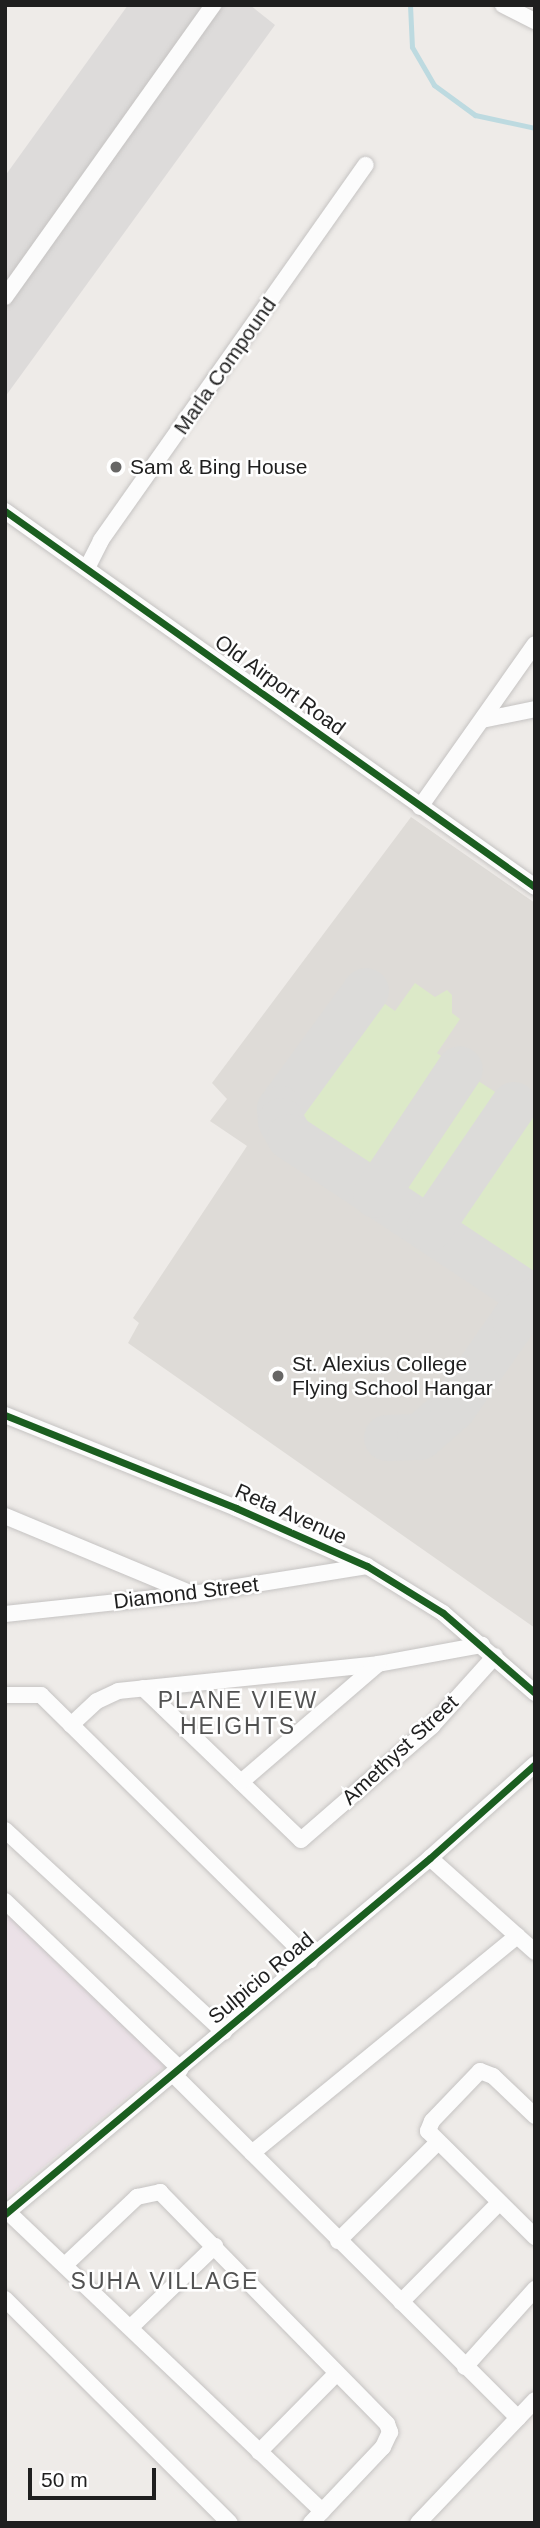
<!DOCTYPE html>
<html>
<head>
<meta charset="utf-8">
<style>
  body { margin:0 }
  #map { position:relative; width:540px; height:2528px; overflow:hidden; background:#eeebe8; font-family:Arial,sans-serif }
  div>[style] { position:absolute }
  .residential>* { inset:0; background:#dddbda }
  .industrial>* { inset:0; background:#ebe1e7 }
  .airport>* { inset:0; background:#dedbd7 }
  .grass>* { inset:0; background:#dce9c8 }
  .stream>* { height:5px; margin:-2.5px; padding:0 2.5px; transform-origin:2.5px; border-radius:2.5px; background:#bddae0 }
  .taxiway>* { height:46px; margin:-23px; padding:0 23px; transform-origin:23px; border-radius:23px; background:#dcdbd9 }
  .roads { filter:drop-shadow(0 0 2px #c5c3c2) drop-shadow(0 0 2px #c5c3c2) }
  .minor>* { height:16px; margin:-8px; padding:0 8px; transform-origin:8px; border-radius:8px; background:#fcfcfc }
  .cycleway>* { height:7px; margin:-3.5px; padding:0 3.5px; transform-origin:3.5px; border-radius:3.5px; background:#1b5e20 }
  .dots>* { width:19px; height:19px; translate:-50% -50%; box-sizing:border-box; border:4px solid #fff; border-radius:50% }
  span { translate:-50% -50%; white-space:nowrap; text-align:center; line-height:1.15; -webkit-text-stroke:5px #fff; paint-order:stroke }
  .street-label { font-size:21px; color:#1f1f1f }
  .poi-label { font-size:21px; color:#1f1f1f }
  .left { translate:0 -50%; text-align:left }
  .neighbourhood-label { font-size:23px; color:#525252; letter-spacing:2px }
  .frame { position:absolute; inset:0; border:7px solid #1f1f1f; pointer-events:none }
  .scale { position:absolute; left:28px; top:2468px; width:128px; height:32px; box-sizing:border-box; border:4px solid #1f1f1f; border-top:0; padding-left:9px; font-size:21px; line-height:24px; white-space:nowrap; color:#1f1f1f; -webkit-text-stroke:5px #fff; paint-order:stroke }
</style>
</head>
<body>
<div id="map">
  <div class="residential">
    <i style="clip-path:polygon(128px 5px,250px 5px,275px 25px,5px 397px,5px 176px)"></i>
  </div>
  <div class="industrial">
    <i style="clip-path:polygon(5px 1909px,166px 2065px,5px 2199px)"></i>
  </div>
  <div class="airport">
    <i style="clip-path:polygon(411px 817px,535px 903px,535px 1628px,128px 1343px,139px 1323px,133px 1318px,247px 1146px,210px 1121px,227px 1099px,212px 1083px)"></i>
  </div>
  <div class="grass">
    <i style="clip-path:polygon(415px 983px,435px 997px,447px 990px,452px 995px,452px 1013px,460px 1019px,437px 1053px,455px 1066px,426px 1108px,420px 1104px,407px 1123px,413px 1128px,380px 1178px,294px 1120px,291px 1111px,366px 1000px,378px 999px,395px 1011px)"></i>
    <i style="clip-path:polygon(463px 1071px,509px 1101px,430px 1212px,388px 1184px,422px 1133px,427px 1136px,440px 1117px,435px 1113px)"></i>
    <i style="clip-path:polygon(520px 1109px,535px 1118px,535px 1284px,442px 1220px)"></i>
  </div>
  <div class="stream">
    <i style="left:410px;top:5px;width:42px;rotate:87.3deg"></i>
    <i style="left:412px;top:47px;width:44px;rotate:59.9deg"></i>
    <i style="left:434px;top:85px;width:51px;rotate:36.2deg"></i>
    <i style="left:475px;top:115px;width:61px;rotate:12.2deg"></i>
  </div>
  <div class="taxiway">
    <i style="left:366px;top:991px;width:146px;rotate:126.1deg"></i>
    <i style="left:280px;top:1109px;width:12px;rotate:85deg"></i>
    <i style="left:281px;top:1121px;width:18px;rotate:61deg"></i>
    <i style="left:290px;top:1137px;width:294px;rotate:33.5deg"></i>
    <i style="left:376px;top:1195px;width:151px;rotate:-56.3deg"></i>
    <i style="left:430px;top:1228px;width:149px;rotate:-55.7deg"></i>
    <i style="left:387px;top:1438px;width:33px;rotate:-2deg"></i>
    <i style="left:420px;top:1437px;width:44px;rotate:-41.3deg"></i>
    <i style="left:453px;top:1408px;width:108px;rotate:-55.1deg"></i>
    <i style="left:515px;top:1319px;width:27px;rotate:-42deg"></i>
  </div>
  <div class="roads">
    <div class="minor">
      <i style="left:503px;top:5px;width:36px;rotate:27deg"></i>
      <i style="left:5px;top:297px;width:359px;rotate:-54.5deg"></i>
      <i style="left:5px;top:511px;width:650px;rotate:35.35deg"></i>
      <i style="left:87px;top:568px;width:31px;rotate:-63deg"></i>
      <i style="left:101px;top:540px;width:459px;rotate:-54.8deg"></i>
      <i style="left:482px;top:720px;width:54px;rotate:-11.7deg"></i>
      <i style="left:420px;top:807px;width:199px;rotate:-54.8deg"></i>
      <i style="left:5px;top:1415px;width:249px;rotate:21.9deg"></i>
      <i style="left:236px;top:1508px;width:143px;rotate:23.9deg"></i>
      <i style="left:367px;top:1566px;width:89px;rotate:31.7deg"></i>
      <i style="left:443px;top:1613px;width:122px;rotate:41deg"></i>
      <i style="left:5px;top:1516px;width:200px;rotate:22.6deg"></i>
      <i style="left:5px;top:1614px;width:189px;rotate:-6.1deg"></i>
      <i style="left:193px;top:1594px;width:176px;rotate:-9.1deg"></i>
      <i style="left:143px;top:1688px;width:219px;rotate:43.9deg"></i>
      <i style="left:301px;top:1840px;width:174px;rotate:-41deg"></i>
      <i style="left:432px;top:1726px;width:94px;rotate:-48deg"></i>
      <i style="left:5px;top:1695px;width:36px"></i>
      <i style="left:41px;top:1695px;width:378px;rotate:44.6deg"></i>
      <i style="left:71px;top:1725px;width:35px;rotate:-43deg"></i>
      <i style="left:97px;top:1701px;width:23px;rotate:-25deg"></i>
      <i style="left:118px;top:1691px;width:261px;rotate:-5.9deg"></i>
      <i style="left:378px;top:1664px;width:106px;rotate:-10.4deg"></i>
      <i style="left:241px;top:1782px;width:181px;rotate:-40.7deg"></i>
      <i style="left:5px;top:1830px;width:298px;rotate:42.7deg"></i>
      <i style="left:430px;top:1858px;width:141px;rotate:41.8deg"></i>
      <i style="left:5px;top:1901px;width:243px;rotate:43.8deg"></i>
      <i style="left:174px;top:2075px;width:486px;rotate:44.9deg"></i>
      <i style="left:535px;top:2116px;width:58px;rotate:-136.4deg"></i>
      <i style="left:493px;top:2076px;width:14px;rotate:-159deg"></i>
      <i style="left:480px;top:2071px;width:69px;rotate:133.8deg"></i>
      <i style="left:432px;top:2121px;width:11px;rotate:112deg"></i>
      <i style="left:428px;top:2131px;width:151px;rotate:44.7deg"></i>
      <i style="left:252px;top:2153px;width:343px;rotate:-39.3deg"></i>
      <i style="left:8px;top:2212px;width:434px;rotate:43.6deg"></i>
      <i style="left:5px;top:2214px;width:554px;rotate:-39.95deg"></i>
      <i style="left:430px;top:1858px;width:141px;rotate:-41.8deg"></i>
      <i style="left:338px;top:2241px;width:141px;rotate:-44.7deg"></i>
      <i style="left:66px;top:2264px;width:98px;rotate:-43.3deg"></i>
      <i style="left:137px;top:2197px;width:24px;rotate:-12deg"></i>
      <i style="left:160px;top:2192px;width:325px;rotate:45.6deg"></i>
      <i style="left:387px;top:2424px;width:9px;rotate:69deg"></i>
      <i style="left:390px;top:2432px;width:17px;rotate:115deg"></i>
      <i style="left:383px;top:2447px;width:105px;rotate:133.5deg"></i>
      <i style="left:5px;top:2299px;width:317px;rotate:44.9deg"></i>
      <i style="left:401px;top:2302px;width:139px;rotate:-45.3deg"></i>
      <i style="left:131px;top:2327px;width:117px;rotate:-44deg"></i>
      <i style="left:465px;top:2367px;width:105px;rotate:-48.1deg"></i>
      <i style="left:259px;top:2452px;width:108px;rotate:-45.4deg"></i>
      <i style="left:418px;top:2523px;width:170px;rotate:-46.4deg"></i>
    </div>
  </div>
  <div class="cycleway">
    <i style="left:5px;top:511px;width:650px;rotate:35.35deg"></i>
    <i style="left:5px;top:1415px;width:249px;rotate:21.9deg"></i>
    <i style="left:236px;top:1508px;width:143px;rotate:23.9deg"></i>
    <i style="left:367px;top:1566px;width:89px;rotate:31.7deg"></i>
    <i style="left:443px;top:1613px;width:122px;rotate:41deg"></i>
    <i style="left:5px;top:2214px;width:554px;rotate:-39.95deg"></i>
    <i style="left:430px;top:1858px;width:141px;rotate:-41.8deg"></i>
  </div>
  <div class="dots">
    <i style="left:116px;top:467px;background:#676665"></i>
    <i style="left:278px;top:1376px;background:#676665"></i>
  </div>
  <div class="street-label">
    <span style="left:225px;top:366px;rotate:-55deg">Marla Compound</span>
    <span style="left:280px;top:685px;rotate:36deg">Old Airport Road</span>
    <span style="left:291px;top:1514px;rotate:24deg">Reta Avenue</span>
    <span style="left:186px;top:1593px;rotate:-7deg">Diamond Street</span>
    <span style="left:400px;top:1750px;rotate:-43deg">Amethyst Street</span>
    <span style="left:261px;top:1978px;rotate:-40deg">Sulpicio Road</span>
  </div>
  <div class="poi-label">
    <span class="left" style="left:130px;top:467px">Sam &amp; Bing House</span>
    <span class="left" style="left:292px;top:1376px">St. Alexius College<br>Flying School Hangar</span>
  </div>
  <div class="neighbourhood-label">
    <span style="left:238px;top:1713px">PLANE VIEW<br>HEIGHTS</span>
    <span style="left:165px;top:2281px">SUHA VILLAGE</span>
  </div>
  <div class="frame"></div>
  <div class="scale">50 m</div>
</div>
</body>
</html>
